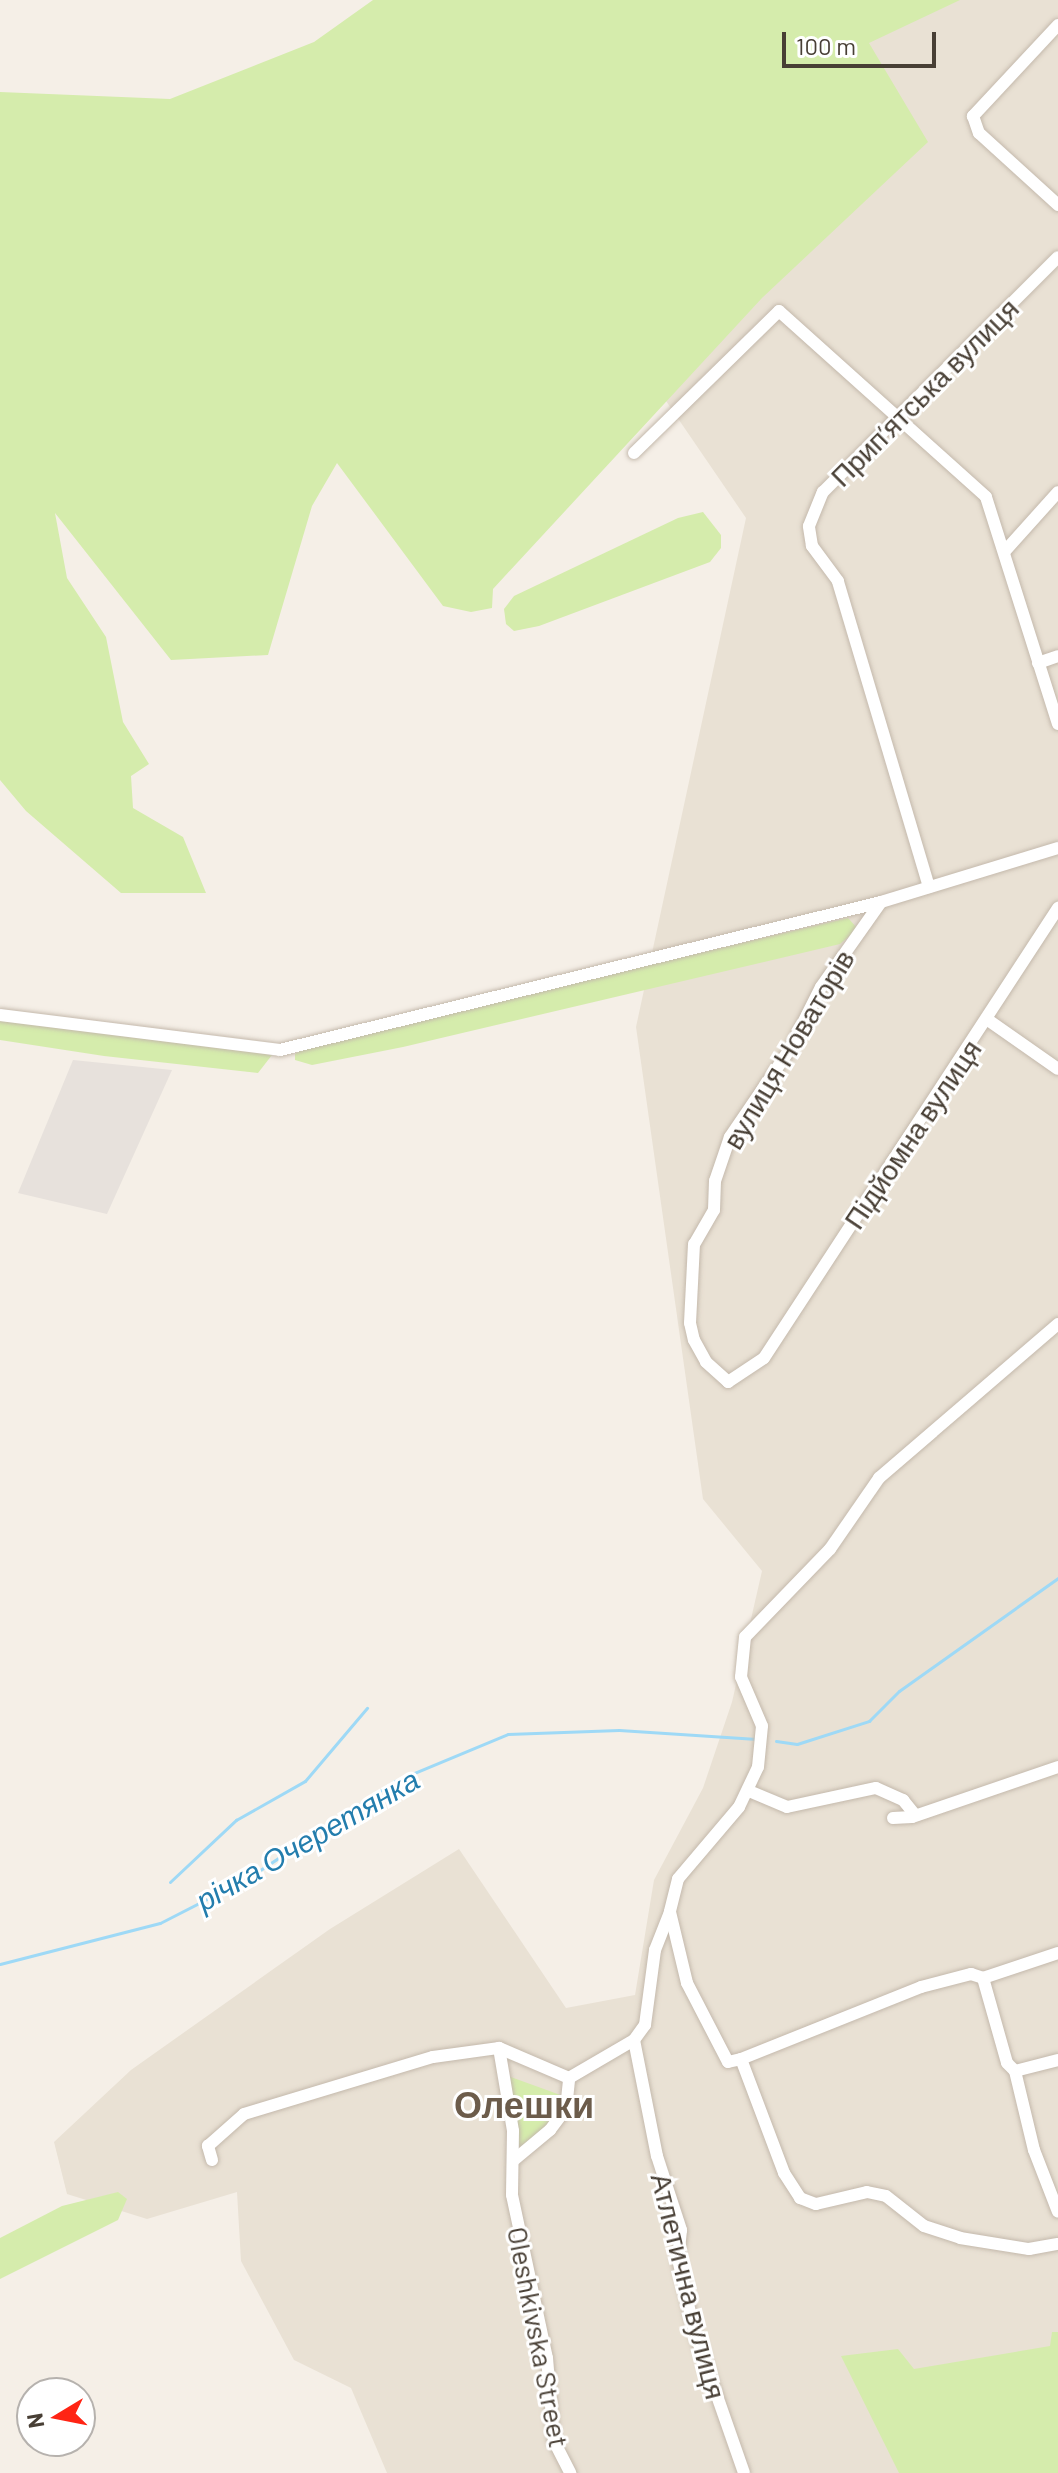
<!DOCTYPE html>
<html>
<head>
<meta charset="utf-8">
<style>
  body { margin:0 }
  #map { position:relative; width:1058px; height:2473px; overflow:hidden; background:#f5efe7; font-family:Barlow,sans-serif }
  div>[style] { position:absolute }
  .residential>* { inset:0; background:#e9e1d4 }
  .industrial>* { inset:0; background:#e7e1dc }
  .green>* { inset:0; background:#d5ecac }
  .stream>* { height:3px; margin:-1.5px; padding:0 1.5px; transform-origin:1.5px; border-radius:1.5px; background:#9ed9f6 }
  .roads { filter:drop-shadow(0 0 2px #c4b9ac) drop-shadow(0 0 2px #c4b9ac) }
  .minor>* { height:12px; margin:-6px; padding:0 6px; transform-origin:6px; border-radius:6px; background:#fff }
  span { translate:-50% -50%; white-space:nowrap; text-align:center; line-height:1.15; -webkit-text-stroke:6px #fff; paint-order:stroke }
  .street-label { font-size:28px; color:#483f35 }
  .water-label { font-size:30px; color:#237dad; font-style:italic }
  .district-label { font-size:36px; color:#6c5c4b; font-weight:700 }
  .north { position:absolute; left:16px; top:2377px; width:80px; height:80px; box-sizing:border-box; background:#fff; border:2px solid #b6b2ae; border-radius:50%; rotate:260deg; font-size:22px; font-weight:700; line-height:32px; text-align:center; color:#483f35 }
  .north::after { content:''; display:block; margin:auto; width:28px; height:36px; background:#ff2414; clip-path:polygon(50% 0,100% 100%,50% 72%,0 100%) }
  .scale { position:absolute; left:782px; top:32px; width:154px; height:36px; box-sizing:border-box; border:4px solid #483f35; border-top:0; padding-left:10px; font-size:24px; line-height:28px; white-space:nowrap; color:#483f35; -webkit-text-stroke:6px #fff; paint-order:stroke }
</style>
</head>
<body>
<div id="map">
  <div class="residential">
    <i style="clip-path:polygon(392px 0,1058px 0,1058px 2473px,387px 2473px,351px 2388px,294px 2360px,241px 2261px,237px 2192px,147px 2219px,67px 2194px,54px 2142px,131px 2070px,330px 1929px,459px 1849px,566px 2008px,635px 1995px,654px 1880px,703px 1788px,732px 1702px,762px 1571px,703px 1499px,636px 1027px,746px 518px)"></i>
  </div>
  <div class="industrial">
    <i style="clip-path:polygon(73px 1060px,172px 1070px,107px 1214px,18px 1193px)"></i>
  </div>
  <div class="green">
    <i style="clip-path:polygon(373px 0,960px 0,869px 43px,928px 142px,762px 298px,493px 589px,492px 608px,471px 612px,443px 606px,337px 463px,312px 506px,268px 655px,171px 660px,55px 513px,67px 578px,106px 637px,123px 722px,149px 764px,131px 776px,133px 808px,183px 837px,206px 893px,121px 893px,26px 811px,0 780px,0 92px,170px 99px,314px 42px)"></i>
    <i style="clip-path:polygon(703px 512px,721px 535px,721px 548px,710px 562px,539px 626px,514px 631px,506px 624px,504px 609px,514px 596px,678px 518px)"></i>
    <i style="clip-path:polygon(848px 918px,858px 929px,840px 944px,403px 1047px,312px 1065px,295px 1060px,295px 1054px,307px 1046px)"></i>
    <i style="clip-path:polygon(0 1018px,244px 1050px,272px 1055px,258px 1073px,104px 1056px,0 1040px)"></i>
    <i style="clip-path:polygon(505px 2075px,566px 2097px,566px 2109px,514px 2160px)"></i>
    <i style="clip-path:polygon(118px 2192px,127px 2199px,118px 2220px,0 2279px,0 2238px,62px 2206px)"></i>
    <i style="clip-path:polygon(1052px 2332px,1058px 2332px,1058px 2473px,899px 2473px,841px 2356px,898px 2349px,914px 2369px,1050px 2346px)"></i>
  </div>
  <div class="stream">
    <i style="left:776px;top:1741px;width:21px;rotate:8deg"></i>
    <i style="left:797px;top:1744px;width:76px;rotate:-17.7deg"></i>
    <i style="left:869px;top:1721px;width:42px;rotate:-45deg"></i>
    <i style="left:899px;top:1691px;width:195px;rotate:-35.4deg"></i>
    <i style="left:170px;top:1882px;width:91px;rotate:-43.2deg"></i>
    <i style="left:236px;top:1820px;width:79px;rotate:-29.5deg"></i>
    <i style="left:305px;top:1781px;width:96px;rotate:-49.7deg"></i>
    <i style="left:0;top:1964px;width:165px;rotate:-14.4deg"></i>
    <i style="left:160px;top:1923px;width:99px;rotate:-27.1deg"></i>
    <i style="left:248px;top:1878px;width:176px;rotate:-33.4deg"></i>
    <i style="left:395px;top:1781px;width:122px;rotate:-22.6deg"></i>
    <i style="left:508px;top:1734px;width:111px;rotate:-2.1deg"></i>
    <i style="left:619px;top:1730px;width:138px;rotate:3.7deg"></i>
  </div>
  <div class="roads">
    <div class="minor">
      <i style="left:1058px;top:25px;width:125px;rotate:133deg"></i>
      <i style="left:973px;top:116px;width:18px;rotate:71deg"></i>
      <i style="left:979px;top:133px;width:107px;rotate:42.3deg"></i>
      <i style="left:634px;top:453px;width:203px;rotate:-44.4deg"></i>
      <i style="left:779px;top:311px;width:278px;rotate:41.9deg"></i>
      <i style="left:986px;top:497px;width:238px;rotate:72.4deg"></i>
      <i style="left:1005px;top:551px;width:79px;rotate:-48.1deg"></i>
      <i style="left:1038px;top:663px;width:21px;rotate:-19deg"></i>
      <i style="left:929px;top:887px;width:319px;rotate:-106.6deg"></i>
      <i style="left:838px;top:581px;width:44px;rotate:-126.6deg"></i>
      <i style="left:812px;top:546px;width:20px;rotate:-99deg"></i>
      <i style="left:809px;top:526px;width:37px;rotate:-68deg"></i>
      <i style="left:823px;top:492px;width:332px;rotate:-45deg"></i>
      <i style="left:881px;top:902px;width:104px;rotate:125.2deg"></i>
      <i style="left:821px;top:987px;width:69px;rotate:116.6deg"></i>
      <i style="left:790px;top:1049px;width:107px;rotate:124.3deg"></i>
      <i style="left:730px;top:1137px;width:46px;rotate:108.8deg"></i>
      <i style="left:715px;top:1181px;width:29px;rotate:92deg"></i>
      <i style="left:714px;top:1210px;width:39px;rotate:120deg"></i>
      <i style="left:694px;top:1244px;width:79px;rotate:92.9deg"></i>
      <i style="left:690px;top:1323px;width:17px;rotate:77deg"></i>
      <i style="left:694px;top:1340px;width:25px;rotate:61deg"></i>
      <i style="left:706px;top:1362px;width:30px;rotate:42deg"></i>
      <i style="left:728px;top:1382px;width:43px;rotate:-33.7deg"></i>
      <i style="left:764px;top:1358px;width:538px;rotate:-56.84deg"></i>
      <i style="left:0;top:1015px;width:282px;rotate:7.1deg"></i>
      <i style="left:280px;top:1050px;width:619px;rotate:-13.83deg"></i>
      <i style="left:881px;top:902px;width:185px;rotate:-17deg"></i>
      <i style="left:988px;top:1020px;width:85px;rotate:35deg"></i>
      <i style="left:1058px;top:1324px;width:236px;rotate:139.3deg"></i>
      <i style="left:879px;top:1478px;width:86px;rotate:124.6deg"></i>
      <i style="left:830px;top:1549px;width:122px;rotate:134deg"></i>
      <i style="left:745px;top:1637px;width:40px;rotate:95.7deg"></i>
      <i style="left:741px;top:1677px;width:53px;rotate:66.8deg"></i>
      <i style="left:762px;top:1726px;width:41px;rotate:95.6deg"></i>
      <i style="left:758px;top:1767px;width:44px;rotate:115.4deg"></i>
      <i style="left:739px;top:1807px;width:94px;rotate:130.3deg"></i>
      <i style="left:678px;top:1879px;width:34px;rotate:104deg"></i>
      <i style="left:670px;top:1912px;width:73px;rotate:76.5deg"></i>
      <i style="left:687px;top:1983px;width:89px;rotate:62.6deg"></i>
      <i style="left:728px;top:2062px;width:13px;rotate:-13deg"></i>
      <i style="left:741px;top:2059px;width:122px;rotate:69.3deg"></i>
      <i style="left:784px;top:2173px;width:30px;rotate:57deg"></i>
      <i style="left:800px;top:2198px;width:17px;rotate:21deg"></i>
      <i style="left:816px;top:2204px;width:52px;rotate:-13.2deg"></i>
      <i style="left:867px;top:2192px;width:19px;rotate:12deg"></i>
      <i style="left:886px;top:2196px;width:48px;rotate:38.3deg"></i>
      <i style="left:924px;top:2226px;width:38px;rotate:18deg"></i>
      <i style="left:960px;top:2238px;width:70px;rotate:9.1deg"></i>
      <i style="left:1029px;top:2249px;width:29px;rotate:-10deg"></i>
      <i style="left:749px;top:1791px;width:41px;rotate:22.8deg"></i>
      <i style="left:787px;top:1807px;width:91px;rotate:-12.1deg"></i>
      <i style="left:876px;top:1788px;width:30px;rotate:24deg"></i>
      <i style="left:903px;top:1800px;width:19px;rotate:51deg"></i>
      <i style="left:893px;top:1818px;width:19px;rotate:-3deg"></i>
      <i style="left:912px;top:1817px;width:154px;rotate:-18.9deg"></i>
      <i style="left:983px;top:1978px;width:88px;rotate:74.2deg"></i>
      <i style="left:1007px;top:2063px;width:11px;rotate:45deg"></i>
      <i style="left:1015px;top:2071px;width:81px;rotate:76.5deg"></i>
      <i style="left:1034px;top:2150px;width:66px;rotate:68.8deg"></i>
      <i style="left:983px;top:1978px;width:79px;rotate:-18.4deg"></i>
      <i style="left:634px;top:2040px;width:118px;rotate:78.8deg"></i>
      <i style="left:657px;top:2156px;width:78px;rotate:72deg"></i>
      <i style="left:681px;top:2230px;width:29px;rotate:96deg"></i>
      <i style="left:678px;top:2259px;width:73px;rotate:77.3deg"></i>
      <i style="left:694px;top:2330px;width:151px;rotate:70.7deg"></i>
      <i style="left:499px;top:2048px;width:76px;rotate:23.2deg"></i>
      <i style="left:741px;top:2059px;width:194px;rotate:-21.8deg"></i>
      <i style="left:921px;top:1987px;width:52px;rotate:-14.6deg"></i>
      <i style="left:971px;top:1974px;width:13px;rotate:18deg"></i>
      <i style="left:1015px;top:2071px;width:44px;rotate:-14.3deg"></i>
      <i style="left:212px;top:2160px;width:15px;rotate:-106deg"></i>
      <i style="left:208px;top:2146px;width:48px;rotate:-41.6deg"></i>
      <i style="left:244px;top:2114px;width:197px;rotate:-16.8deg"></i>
      <i style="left:433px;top:2057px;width:67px;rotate:-7.8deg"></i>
      <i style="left:499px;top:2048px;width:84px;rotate:80.4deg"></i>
      <i style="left:513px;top:2131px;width:64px;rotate:90.9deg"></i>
      <i style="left:512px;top:2195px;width:167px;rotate:77.9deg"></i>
      <i style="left:547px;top:2358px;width:83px;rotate:85.2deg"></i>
      <i style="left:554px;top:2441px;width:36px;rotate:63deg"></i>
      <i style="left:514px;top:2160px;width:47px;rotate:-39.8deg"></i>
      <i style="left:550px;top:2130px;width:26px;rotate:-53deg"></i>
      <i style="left:566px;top:2109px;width:31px;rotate:-84deg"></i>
      <i style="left:569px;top:2078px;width:75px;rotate:-30.3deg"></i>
      <i style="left:634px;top:2040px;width:19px;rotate:-54deg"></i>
      <i style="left:645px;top:2025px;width:76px;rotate:-82.4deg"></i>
      <i style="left:655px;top:1950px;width:41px;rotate:-68.5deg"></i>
    </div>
  </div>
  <div class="street-label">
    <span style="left:924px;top:392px;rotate:-45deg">Прип’ятська вулиця</span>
    <span style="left:788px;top:1049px;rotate:-59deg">вулиця Новаторів</span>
    <span style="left:912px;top:1134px;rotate:-56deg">Підйомна вулиця</span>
    <span style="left:689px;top:2286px;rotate:76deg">Атлетична вулиця</span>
    <span style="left:539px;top:2337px;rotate:79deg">Oleshkivska Street</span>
  </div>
  <div class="water-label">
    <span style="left:307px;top:1839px;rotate:-30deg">річка Очеретянка</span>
  </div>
  <div class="district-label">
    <span style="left:524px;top:2104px">Олешки</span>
  </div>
  <div class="north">N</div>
  <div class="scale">100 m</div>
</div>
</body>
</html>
